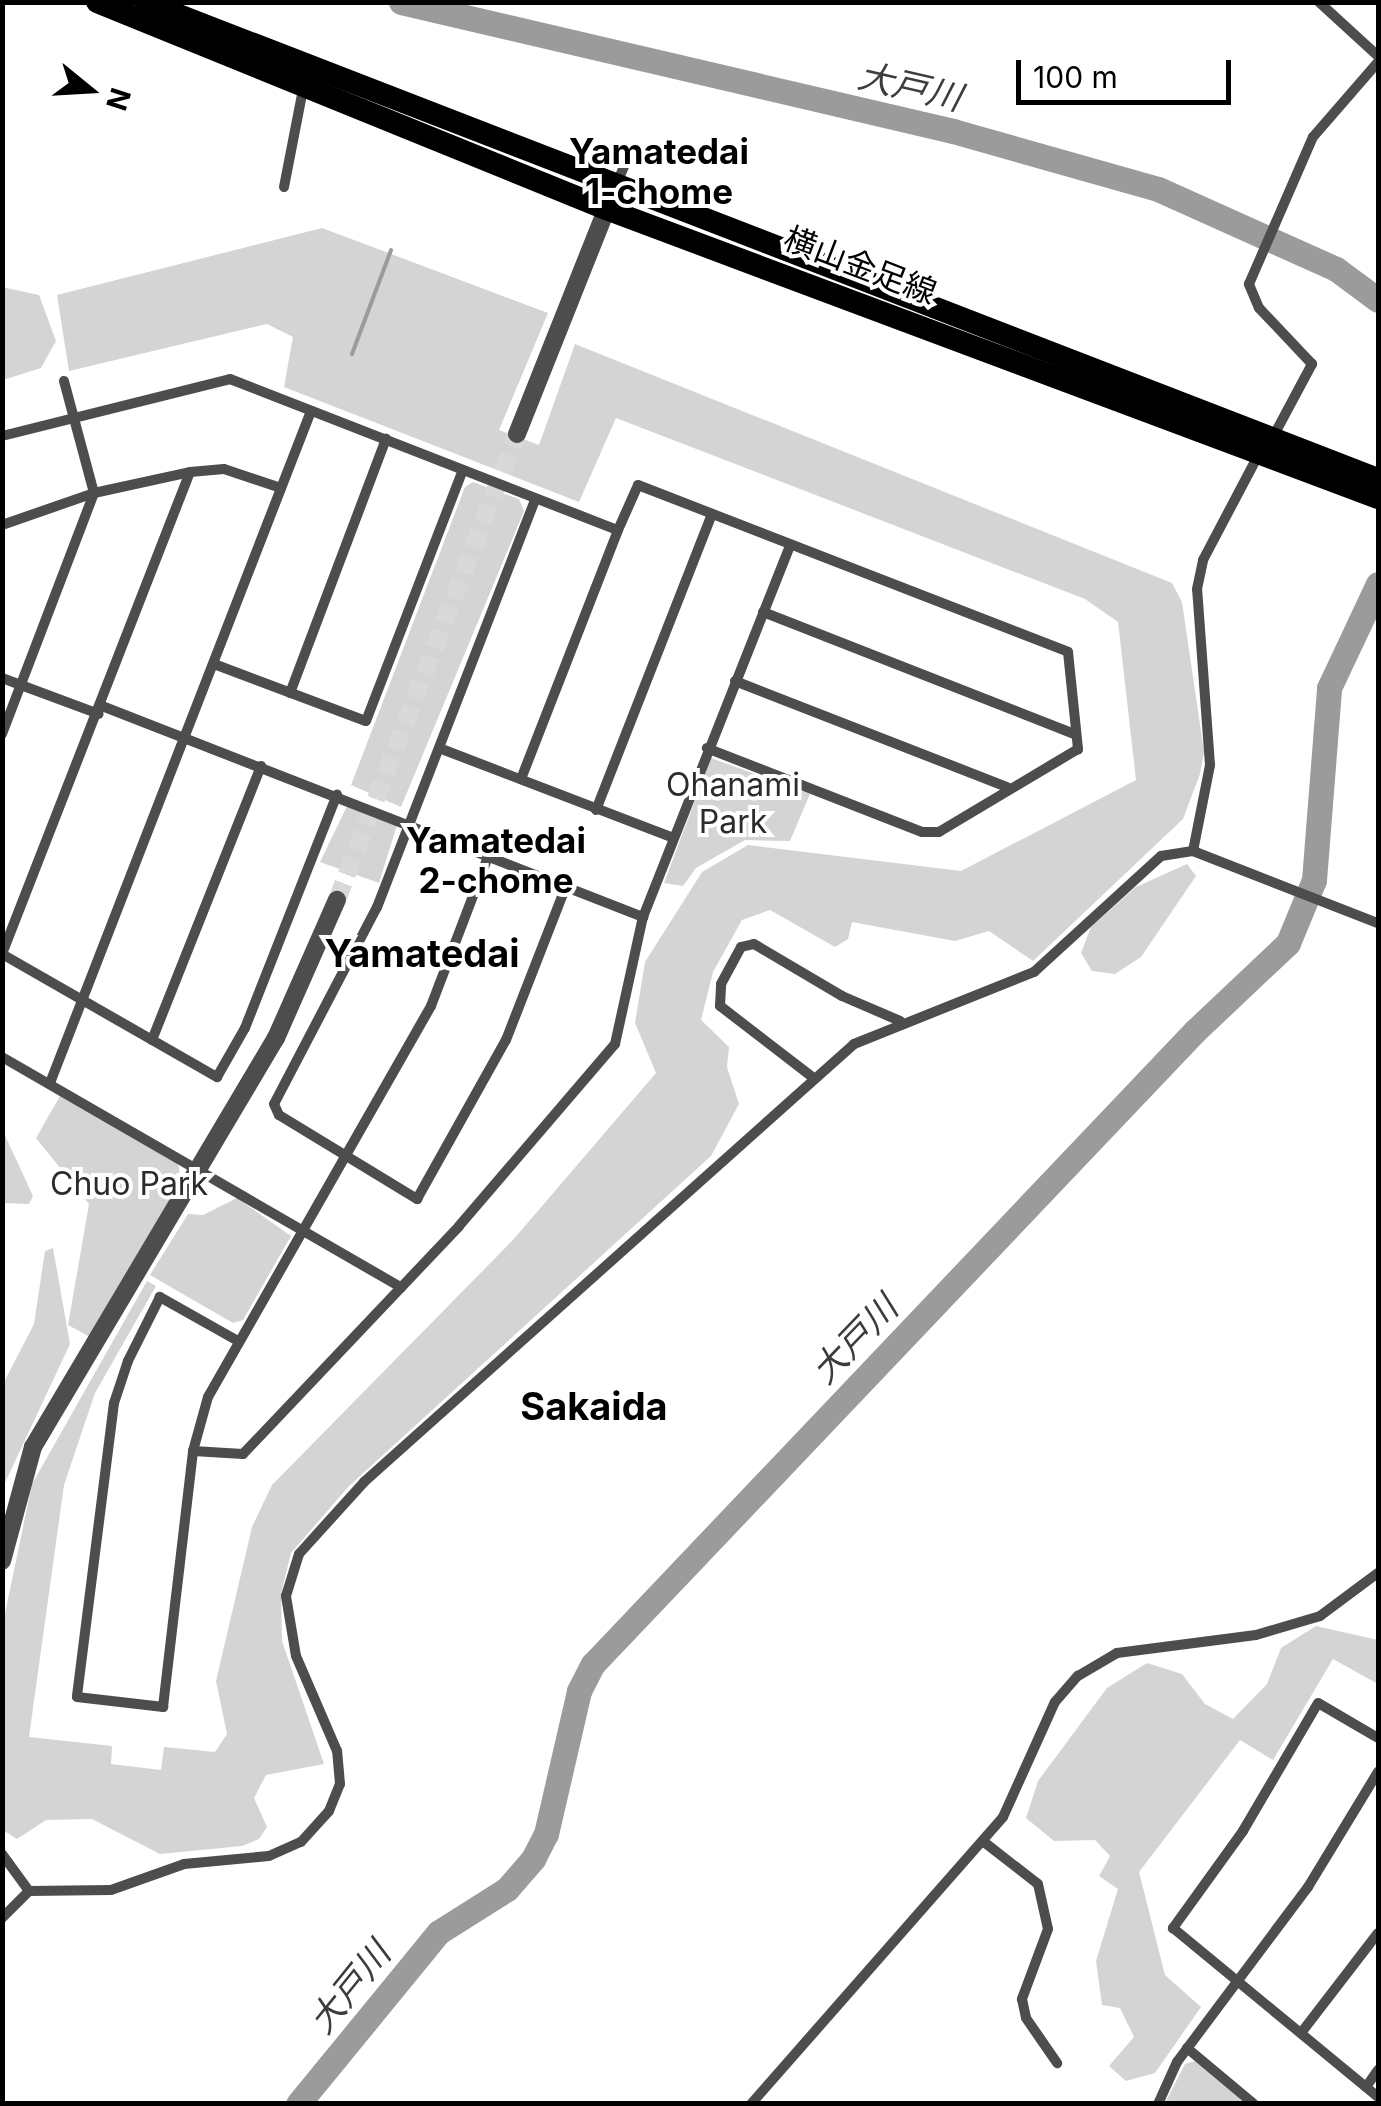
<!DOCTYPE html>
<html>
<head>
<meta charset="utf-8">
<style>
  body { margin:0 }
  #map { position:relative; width:1381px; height:2106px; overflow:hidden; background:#fff; font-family:Inter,"Noto Sans JP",sans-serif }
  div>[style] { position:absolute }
  .green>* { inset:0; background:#d4d4d4 }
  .stream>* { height:4px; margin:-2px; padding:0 2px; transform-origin:2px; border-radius:2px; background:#9b9b9b }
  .river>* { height:25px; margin:-12.5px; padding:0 12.5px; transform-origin:12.5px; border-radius:12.5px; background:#9b9b9b }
  .tertiary-tunnel>* { height:18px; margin-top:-9px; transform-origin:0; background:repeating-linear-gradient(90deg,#d9d9d9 0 18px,transparent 0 27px) }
  .minor>* { height:10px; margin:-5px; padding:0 5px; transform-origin:5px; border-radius:5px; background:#4d4d4d }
  .tertiary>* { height:18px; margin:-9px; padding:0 9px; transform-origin:9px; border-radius:9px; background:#4d4d4d }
  .primary>* { height:22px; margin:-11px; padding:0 11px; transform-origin:11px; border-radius:11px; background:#000 }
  span { translate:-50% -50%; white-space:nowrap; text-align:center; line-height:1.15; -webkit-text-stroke:8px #fff; paint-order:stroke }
  .street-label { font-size:32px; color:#000 }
  .park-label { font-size:32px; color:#2b2b2b }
  .water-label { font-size:35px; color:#3c3c3c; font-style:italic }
  .neighbourhood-label { font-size:35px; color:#000; font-weight:700 }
  .quarter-label { font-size:38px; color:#000; font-weight:700 }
  .frame { position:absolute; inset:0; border:5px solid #000; pointer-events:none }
  .north { position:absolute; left:40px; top:40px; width:100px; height:100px; -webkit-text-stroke:8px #fff; paint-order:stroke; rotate:108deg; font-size:28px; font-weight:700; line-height:40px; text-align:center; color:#000 }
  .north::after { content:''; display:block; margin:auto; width:35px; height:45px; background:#000; clip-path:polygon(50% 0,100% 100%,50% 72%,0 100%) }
  .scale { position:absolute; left:1016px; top:60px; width:215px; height:45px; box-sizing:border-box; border:5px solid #000; border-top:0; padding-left:12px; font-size:30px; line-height:35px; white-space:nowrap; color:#000; -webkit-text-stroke:8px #fff; paint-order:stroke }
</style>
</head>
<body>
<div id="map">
  <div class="green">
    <i style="clip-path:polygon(322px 228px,548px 313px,499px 430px,539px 445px,575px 344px,1172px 583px,1182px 602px,1204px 752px,1200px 774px,1183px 819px,1033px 961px,989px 931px,955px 941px,852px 922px,848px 939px,835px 947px,770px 910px,742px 920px,713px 972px,701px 1020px,729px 1047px,727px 1067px,739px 1104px,711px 1156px,349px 1486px,291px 1553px,281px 1594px,282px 1641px,324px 1764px,266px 1775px,254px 1798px,267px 1827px,259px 1839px,242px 1846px,160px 1854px,92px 1819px,46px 1820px,17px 1839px,3px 1830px,3px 1623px,32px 1484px,147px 1281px,156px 1286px,95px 1393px,64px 1485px,29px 1737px,112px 1746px,111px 1764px,161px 1770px,164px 1747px,215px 1752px,227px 1734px,216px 1681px,252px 1527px,272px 1485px,513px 1240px,656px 1073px,635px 1023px,645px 962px,702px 872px,748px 845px,961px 871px,1136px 780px,1118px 622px,1085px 599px,616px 418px,579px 502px,284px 387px,293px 337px,267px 324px,69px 371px,57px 295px)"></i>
    <i style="clip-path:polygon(2px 287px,39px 295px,56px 341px,41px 368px,3px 380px)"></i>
    <i style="clip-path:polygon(473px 482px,519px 499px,524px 511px,401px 807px,351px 785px,465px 487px)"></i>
    <i style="clip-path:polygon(711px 758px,810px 794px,790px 841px,745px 840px,696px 868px,683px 886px,664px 883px)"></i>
    <i style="clip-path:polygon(347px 806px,397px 825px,379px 883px,320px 862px)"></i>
    <i style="clip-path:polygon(1187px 864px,1196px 876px,1141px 957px,1115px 974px,1092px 971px,1081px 953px,1091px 927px,1136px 887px)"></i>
    <i style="clip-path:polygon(60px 1096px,178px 1162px,181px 1182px,90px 1337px,68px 1325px,89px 1204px,36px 1138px)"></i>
    <i style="clip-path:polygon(3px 1131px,33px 1196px,29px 1204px,3px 1203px)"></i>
    <i style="clip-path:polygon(237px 1198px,291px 1236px,243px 1320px,233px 1323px,150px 1275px,188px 1214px,203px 1215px)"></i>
    <i style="clip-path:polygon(53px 1248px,70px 1344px,3px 1487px,3px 1384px,34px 1324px,45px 1251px)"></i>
    <i style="clip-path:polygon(1316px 1626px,1378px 1640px,1378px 1684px,1333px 1659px,1273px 1760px,1240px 1740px,1139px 1872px,1165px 1975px,1201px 2007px,1155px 2073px,1126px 2081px,1109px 2066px,1134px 2037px,1120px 2008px,1102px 2005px,1096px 1961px,1118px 1889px,1099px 1876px,1110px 1856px,1095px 1840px,1054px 1841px,1026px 1818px,1038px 1781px,1107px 1688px,1147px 1663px,1182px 1674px,1205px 1704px,1233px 1719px,1267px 1684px,1281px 1648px)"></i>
    <i style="clip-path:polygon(1195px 2061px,1246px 2103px,1165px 2103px,1185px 2064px)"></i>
  </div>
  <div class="stream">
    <i style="left:352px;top:354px;width:111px;rotate:-69.4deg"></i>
  </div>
  <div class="river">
    <i style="left:401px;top:2px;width:567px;rotate:13.15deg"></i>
    <i style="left:953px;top:131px;width:213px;rotate:15.8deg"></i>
    <i style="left:1158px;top:189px;width:195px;rotate:24.2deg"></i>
    <i style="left:1336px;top:269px;width:52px;rotate:36.4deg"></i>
    <i style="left:298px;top:2104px;width:222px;rotate:-50.7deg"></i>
    <i style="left:439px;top:1932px;width:80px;rotate:-32.3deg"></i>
    <i style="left:507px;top:1889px;width:40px;rotate:-49deg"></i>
    <i style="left:533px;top:1859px;width:28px;rotate:-63deg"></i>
    <i style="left:546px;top:1834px;width:147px;rotate:-77deg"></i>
    <i style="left:579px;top:1691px;width:30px;rotate:-63deg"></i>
    <i style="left:593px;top:1664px;width:874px;rotate:-46.44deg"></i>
    <i style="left:1195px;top:1031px;width:128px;rotate:-43.4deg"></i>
    <i style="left:1288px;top:943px;width:68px;rotate:-67.6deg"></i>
    <i style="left:1314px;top:880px;width:193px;rotate:-85.5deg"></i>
    <i style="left:1329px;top:688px;width:115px;rotate:-64.8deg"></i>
  </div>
  <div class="tertiary-tunnel">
    <i style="left:337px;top:900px;width:500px;rotate:-68.9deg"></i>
  </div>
  <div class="minor">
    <i style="left:1319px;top:2px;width:80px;rotate:42.5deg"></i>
    <i style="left:617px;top:183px;width:26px;rotate:-67deg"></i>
    <i style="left:284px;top:187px;width:100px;rotate:-79deg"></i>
    <i style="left:2px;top:436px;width:235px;rotate:-14deg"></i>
    <i style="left:230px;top:379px;width:416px;rotate:21.3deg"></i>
    <i style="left:618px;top:530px;width:49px;rotate:-66deg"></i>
    <i style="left:638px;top:485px;width:461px;rotate:21.2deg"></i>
    <i style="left:1068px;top:652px;width:98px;rotate:84.1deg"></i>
    <i style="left:1078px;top:749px;width:162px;rotate:149.2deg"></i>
    <i style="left:939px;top:832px;width:17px;rotate:180deg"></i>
    <i style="left:922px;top:832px;width:231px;rotate:-158.7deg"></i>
    <i style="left:1273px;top:437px;width:83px;rotate:-61.9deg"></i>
    <i style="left:1312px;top:364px;width:77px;rotate:-133.4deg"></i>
    <i style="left:1259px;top:308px;width:26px;rotate:-113deg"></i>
    <i style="left:1249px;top:284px;width:160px;rotate:-66.5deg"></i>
    <i style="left:1313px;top:137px;width:99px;rotate:-49.1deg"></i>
    <i style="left:190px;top:472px;width:517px;rotate:111.31deg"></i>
    <i style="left:2px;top:954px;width:248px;rotate:29.8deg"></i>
    <i style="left:217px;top:1077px;width:56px;rotate:-60.3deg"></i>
    <i style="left:245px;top:1028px;width:251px;rotate:-68.5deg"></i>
    <i style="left:535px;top:500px;width:437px;rotate:111.2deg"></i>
    <i style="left:377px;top:907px;width:222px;rotate:117.6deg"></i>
    <i style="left:274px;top:1104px;width:12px;rotate:66deg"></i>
    <i style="left:279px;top:1115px;width:162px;rotate:31.3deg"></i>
    <i style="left:417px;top:1199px;width:182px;rotate:-60.8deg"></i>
    <i style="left:506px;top:1040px;width:165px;rotate:-68.7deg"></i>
    <i style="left:2px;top:525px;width:97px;rotate:-19.2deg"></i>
    <i style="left:94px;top:493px;width:98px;rotate:-12.3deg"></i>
    <i style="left:190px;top:472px;width:34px;rotate:-5deg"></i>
    <i style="left:224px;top:469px;width:60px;rotate:18.4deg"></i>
    <i style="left:763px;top:612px;width:335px;rotate:21.4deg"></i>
    <i style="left:214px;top:664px;width:162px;rotate:20.6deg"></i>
    <i style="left:366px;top:721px;width:269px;rotate:-68.9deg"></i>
    <i style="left:2px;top:678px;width:103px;rotate:20.4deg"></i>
    <i style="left:735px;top:681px;width:292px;rotate:21.3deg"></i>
    <i style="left:290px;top:693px;width:272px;rotate:-69.3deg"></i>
    <i style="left:102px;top:706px;width:581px;rotate:21.31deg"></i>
    <i style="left:2px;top:734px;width:258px;rotate:-69.1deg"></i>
    <i style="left:94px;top:493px;width:116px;rotate:-105deg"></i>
    <i style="left:439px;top:748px;width:251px;rotate:21deg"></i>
    <i style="left:521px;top:779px;width:267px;rotate:-68.7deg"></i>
    <i style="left:596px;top:810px;width:318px;rotate:-68.6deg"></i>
    <i style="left:1193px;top:851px;width:88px;rotate:-78.8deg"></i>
    <i style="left:1210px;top:765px;width:176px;rotate:-94.2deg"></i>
    <i style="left:1197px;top:589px;width:30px;rotate:-78deg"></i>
    <i style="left:1203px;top:560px;width:120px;rotate:-62.2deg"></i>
    <i style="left:152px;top:1040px;width:295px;rotate:-68.3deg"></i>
    <i style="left:2px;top:1057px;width:461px;rotate:30deg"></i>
    <i style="left:811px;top:1076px;width:115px;rotate:-142.4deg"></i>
    <i style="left:720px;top:1006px;width:22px;rotate:-87deg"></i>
    <i style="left:721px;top:984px;width:42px;rotate:-61.6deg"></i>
    <i style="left:741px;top:947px;width:13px;rotate:-13deg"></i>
    <i style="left:754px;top:944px;width:102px;rotate:30.6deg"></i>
    <i style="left:842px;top:996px;width:63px;rotate:23.3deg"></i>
    <i style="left:50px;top:1083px;width:721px;rotate:-68.77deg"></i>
    <i style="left:238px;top:1341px;width:90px;rotate:-150.6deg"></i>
    <i style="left:160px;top:1297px;width:72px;rotate:116.6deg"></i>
    <i style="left:128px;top:1361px;width:44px;rotate:108.4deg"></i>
    <i style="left:114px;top:1403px;width:296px;rotate:97.2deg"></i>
    <i style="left:77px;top:1697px;width:87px;rotate:6.6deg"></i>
    <i style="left:163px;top:1707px;width:258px;rotate:-83.3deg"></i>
    <i style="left:193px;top:1451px;width:56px;rotate:-74.5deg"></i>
    <i style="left:208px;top:1397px;width:450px;rotate:-60.3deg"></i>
    <i style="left:431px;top:1006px;width:163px;rotate:-69.1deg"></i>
    <i style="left:193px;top:1451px;width:50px;rotate:3.4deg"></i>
    <i style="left:243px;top:1454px;width:314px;rotate:-46.5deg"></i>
    <i style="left:459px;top:1226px;width:240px;rotate:-49.4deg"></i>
    <i style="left:615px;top:1044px;width:130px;rotate:-77.6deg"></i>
    <i style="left:643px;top:917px;width:400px;rotate:-68.4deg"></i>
    <i style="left:1378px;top:1738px;width:69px;rotate:-149.7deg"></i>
    <i style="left:1318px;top:1703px;width:148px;rotate:120.4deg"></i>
    <i style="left:1243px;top:1831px;width:120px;rotate:125.8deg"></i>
    <i style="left:1173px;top:1928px;width:266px;rotate:39.5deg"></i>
    <i style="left:984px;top:1842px;width:68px;rotate:37.9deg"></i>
    <i style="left:1038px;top:1884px;width:46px;rotate:77.5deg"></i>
    <i style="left:1048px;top:1929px;width:75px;rotate:110.4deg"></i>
    <i style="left:1022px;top:1999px;width:19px;rotate:78deg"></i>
    <i style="left:1026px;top:2018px;width:55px;rotate:55.4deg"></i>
    <i style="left:2px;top:1854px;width:46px;rotate:53.9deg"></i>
    <i style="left:2px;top:1918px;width:38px;rotate:-45deg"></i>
    <i style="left:29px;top:1891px;width:82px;rotate:-0.7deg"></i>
    <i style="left:111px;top:1890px;width:77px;rotate:-19.6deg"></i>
    <i style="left:184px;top:1864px;width:85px;rotate:-5.4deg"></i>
    <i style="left:269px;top:1856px;width:35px;rotate:-24deg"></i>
    <i style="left:301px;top:1842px;width:42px;rotate:-47.9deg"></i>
    <i style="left:329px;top:1811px;width:29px;rotate:-68deg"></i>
    <i style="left:340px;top:1784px;width:33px;rotate:-95deg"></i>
    <i style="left:337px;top:1751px;width:103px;rotate:-113.3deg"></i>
    <i style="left:296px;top:1656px;width:61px;rotate:-99.5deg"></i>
    <i style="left:286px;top:1596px;width:44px;rotate:-72.8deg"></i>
    <i style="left:299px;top:1554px;width:97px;rotate:-47.9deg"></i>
    <i style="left:364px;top:1482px;width:657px;rotate:-41.79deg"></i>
    <i style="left:854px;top:1044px;width:194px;rotate:-21.8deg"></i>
    <i style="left:1034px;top:972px;width:172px;rotate:-42.4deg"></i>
    <i style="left:1161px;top:856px;width:32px;rotate:-9deg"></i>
    <i style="left:1193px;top:851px;width:199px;rotate:21.3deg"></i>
    <i style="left:1301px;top:2033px;width:126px;rotate:-52.4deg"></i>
    <i style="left:1187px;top:2048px;width:87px;rotate:39.9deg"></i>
    <i style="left:1366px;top:2087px;width:21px;rotate:-55deg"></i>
    <i style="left:751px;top:2104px;width:382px;rotate:-48.7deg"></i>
    <i style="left:1003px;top:1817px;width:126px;rotate:-65.7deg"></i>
    <i style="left:1055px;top:1702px;width:35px;rotate:-49deg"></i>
    <i style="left:1078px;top:1676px;width:45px;rotate:-30.5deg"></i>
    <i style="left:1117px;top:1653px;width:140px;rotate:-7.4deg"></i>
    <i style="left:1256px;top:1635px;width:67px;rotate:-16.5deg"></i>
    <i style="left:1320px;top:1616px;width:72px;rotate:-36.6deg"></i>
    <i style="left:1158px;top:2104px;width:46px;rotate:-65.7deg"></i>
    <i style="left:1177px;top:2062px;width:219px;rotate:-53.2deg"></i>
    <i style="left:1308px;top:1887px;width:135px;rotate:-58.7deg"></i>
  </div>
  <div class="tertiary">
    <i style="left:517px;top:434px;width:265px;rotate:-68.3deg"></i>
    <i style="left:2px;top:1561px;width:118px;rotate:-74.8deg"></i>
    <i style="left:33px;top:1447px;width:476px;rotate:-59.3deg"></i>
    <i style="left:276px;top:1038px;width:151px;rotate:-66.2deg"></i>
  </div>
  <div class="primary">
    <i style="left:97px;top:2px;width:549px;rotate:22.13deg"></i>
    <i style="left:606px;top:209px;width:824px;rotate:20.52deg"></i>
    <i style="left:145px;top:2px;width:1322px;rotate:21.15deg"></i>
  </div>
  <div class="street-label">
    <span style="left:860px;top:266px;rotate:21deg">横山金足線</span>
  </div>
  <div class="park-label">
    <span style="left:733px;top:804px">Ohanami<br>Park</span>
    <span style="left:129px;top:1184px">Chuo Park</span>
  </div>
  <div class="water-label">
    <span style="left:910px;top:86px;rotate:13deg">大戸川</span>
    <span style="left:854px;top:1339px;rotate:-46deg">大戸川</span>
    <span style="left:349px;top:1987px;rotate:-51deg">大戸川</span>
  </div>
  <div class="neighbourhood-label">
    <span style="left:659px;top:171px">Yamatedai<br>1-chome</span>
    <span style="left:496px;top:860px">Yamatedai<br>2-chome</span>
  </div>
  <div class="quarter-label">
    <span style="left:422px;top:954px">Yamatedai</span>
    <span style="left:594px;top:1407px">Sakaida</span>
  </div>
  <div class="frame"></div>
  <div class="north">N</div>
  <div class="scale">100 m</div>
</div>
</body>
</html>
